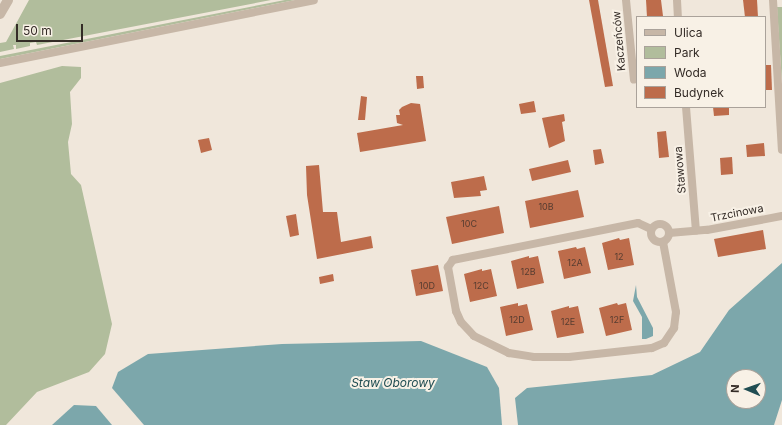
<!DOCTYPE html>
<html>
<head>
<meta charset="utf-8">
<style>
  body { margin:0 }
  #map { position:relative; width:782px; height:425px; overflow:hidden; background:#f0e7db; font-family:Inter,sans-serif }
  div>[style] { position:absolute }
  .green>* { inset:0; background:#b1bd9c }
  .water>* { inset:0; background:#7ca7ab }
  .building>* { inset:0; background:#bd6c4b }
  .minor>* { height:8px; margin:-4px; padding:0 4px; transform-origin:4px; border-radius:4px; background:#c7b7a7 }
  .minor>.ring { margin:-4px; padding:0; box-sizing:content-box; background:none; border:8px solid #c7b7a7; border-radius:50% }
  .tertiary>* { height:10px; margin:-5px; padding:0 5px; transform-origin:5px; border-radius:5px; background:#c7b7a7 }
  span { translate:-50% -50%; white-space:nowrap; text-align:center; line-height:1.15; -webkit-text-stroke:4px #f8f1e6; paint-order:stroke }
  .number-label { font-size:9px; color:#563c30 }
  .number-label span { -webkit-text-stroke-width:0 }
  .street-label { font-size:11px; color:#342c27 }
  .water-label { font-size:12px; color:#204d52; font-style:italic }
  .legend { position:absolute; left:636px; top:16px; width:130px; height:92px; box-sizing:border-box; background:#f8f1e6; border:1px solid #aaa29a; margin:0; padding:5px 7px; list-style:none; font-size:12px; color:#342c27 }
  .legend li { display:flex; align-items:center; gap:8px; height:20px }
  .legend b { width:20px; border:1px solid #aaa29a }
  .north { position:absolute; left:726px; top:369px; width:40px; height:40px; box-sizing:border-box; background:#f8f1e6; border:1px solid #aaa29a; border-radius:50%; rotate:272deg; font-size:11px; font-weight:700; line-height:16px; text-align:center; color:#342c27 }
  .north::after { content:''; display:block; margin:auto; width:14px; height:18px; background:#204d52; clip-path:polygon(50% 0,100% 100%,50% 72%,0 100%) }
  .scale { position:absolute; left:16px; top:24px; width:67px; height:18px; box-sizing:border-box; border:2px solid #342c27; border-top:0; padding-left:5px; font-size:12px; line-height:14px; white-space:nowrap; color:#342c27; -webkit-text-stroke:3px #f8f1e6; paint-order:stroke }
</style>
</head>
<body>
<div id="map">
  <div class="green">
    <i style="clip-path:polygon(29px 0,271px 0,37px 45px,36px 42px,30px 43px,30px 46px,16px 49px,16px 45px,13px 45px,14px 49px,0 52px,0 43px,6px 42px)"></i>
    <i style="clip-path:polygon(285px 0,295px 0,0 59px,0 56px)"></i>
    <i style="clip-path:polygon(777px 7px,782px 7px,782px 83px,779px 39px)"></i>
    <i style="clip-path:polygon(62px 66px,81px 67px,81px 78px,70px 92px,72px 124px,68px 142px,71px 174px,81px 185px,112px 324px,105px 354px,89px 372px,37px 392px,6px 425px,0 425px,0 83px)"></i>
  </div>
  <div class="water">
    <i style="clip-path:polygon(evenodd,782px 263px,782px 400px,774px 425px,518px 425px,515px 398px,527px 388px,652px 375px,700px 352px,729px 310px,782px 263px,734px 377px,758px 377px,758px 401px,734px 401px,734px 377px)"></i>
    <i style="clip-path:polygon(636px 285px,637px 297px,653px 328px,653px 336px,646px 339px,642px 339px,642px 317px,633px 301px)"></i>
    <i style="clip-path:polygon(421px 341px,487px 367px,499px 388px,502px 425px,144px 425px,112px 388px,118px 372px,148px 354px,282px 344px)"></i>
    <i style="clip-path:polygon(74px 405px,96px 406px,112px 425px,52px 425px)"></i>
  </div>
  <div class="building">
    <i style="clip-path:polygon(589px 0,598px 0,613px 86px,605px 87px)"></i>
    <i style="clip-path:polygon(646px 0,661px 0,663px 16px,647px 17px)"></i>
    <i style="clip-path:polygon(743px 0,757px 0,758px 17px,745px 17px)"></i>
    <i style="clip-path:polygon(765px 65px,771px 65px,772px 90px,765px 90px)"></i>
    <i style="clip-path:polygon(416px 76px,423px 76px,424px 88px,417px 89px)"></i>
    <i style="clip-path:polygon(361px 96px,367px 97px,365px 120px,358px 120px)"></i>
    <i style="clip-path:polygon(534px 101px,536px 112px,521px 114px,519px 104px)"></i>
    <i style="clip-path:polygon(411px 103px,420px 104px,426px 141px,360px 152px,357px 133px,403px 125px,397px 123px,396px 115px,400px 115px,399px 110px,402px 107px)"></i>
    <i style="clip-path:polygon(713px 107px,729px 107px,729px 115px,714px 116px)"></i>
    <i style="clip-path:polygon(564px 114px,565px 121px,562px 122px,565px 141px,549px 148px,542px 118px)"></i>
    <i style="clip-path:polygon(666px 131px,669px 157px,659px 158px,657px 132px)"></i>
    <i style="clip-path:polygon(209px 138px,212px 150px,201px 153px,198px 140px)"></i>
    <i style="clip-path:polygon(764px 143px,765px 156px,747px 157px,746px 145px)"></i>
    <i style="clip-path:polygon(601px 149px,604px 163px,595px 165px,593px 150px)"></i>
    <i style="clip-path:polygon(732px 157px,733px 174px,721px 175px,720px 158px)"></i>
    <i style="clip-path:polygon(568px 160px,571px 172px,532px 181px,529px 169px)"></i>
    <i style="clip-path:polygon(319px 165px,323px 212px,337px 212px,341px 242px,371px 236px,373px 248px,317px 259px,307px 195px,306px 166px)"></i>
    <i style="clip-path:polygon(484px 176px,487px 190px,480px 191px,481px 196px,454px 198px,451px 182px)"></i>
    <i style="clip-path:polygon(578px 190px,584px 217px,530px 228px,525px 201px)"></i>
    <i style="clip-path:polygon(499px 206px,504px 233px,452px 244px,446px 217px)"></i>
    <i style="clip-path:polygon(296px 214px,299px 235px,290px 237px,286px 216px)"></i>
    <i style="clip-path:polygon(763px 230px,766px 249px,718px 257px,714px 239px)"></i>
    <i style="clip-path:polygon(619px 238px,620px 240px,629px 238px,634px 265px,608px 270px,602px 243px)"></i>
    <i style="clip-path:polygon(576px 247px,577px 249px,585px 247px,591px 273px,564px 279px,558px 251px)"></i>
    <i style="clip-path:polygon(529px 256px,529px 258px,538px 256px,544px 283px,517px 289px,511px 261px)"></i>
    <i style="clip-path:polygon(438px 265px,443px 291px,416px 296px,411px 270px)"></i>
    <i style="clip-path:polygon(482px 269px,482px 271px,491px 269px,497px 296px,470px 302px,464px 274px)"></i>
    <i style="clip-path:polygon(333px 274px,334px 281px,320px 284px,319px 277px)"></i>
    <i style="clip-path:polygon(518px 303px,518px 306px,527px 304px,533px 330px,506px 336px,500px 307px)"></i>
    <i style="clip-path:polygon(617px 303px,618px 305px,626px 303px,632px 330px,606px 336px,599px 308px)"></i>
    <i style="clip-path:polygon(569px 306px,569px 308px,578px 306px,584px 333px,557px 338px,551px 311px)"></i>
  </div>
  <div class="minor">
    <i style="left:626px;top:0;width:80px;rotate:84.3deg"></i>
    <i style="left:677px;top:0;width:17px;rotate:87deg"></i>
    <i style="left:773px;top:0;width:150px;rotate:86.6deg"></i>
    <i style="left:0;top:63px;width:320px;rotate:-11.3deg"></i>
    <i style="left:686px;top:107px;width:124px;rotate:85.4deg"></i>
    <i class="ring" style="left:651px;top:224px;width:10px;height:10px"></i>
    <i style="left:651px;top:229px;width:14px;rotate:-155deg"></i>
    <i style="left:638px;top:223px;width:189px;rotate:168.7deg"></i>
    <i style="left:453px;top:260px;width:9px;rotate:126deg"></i>
    <i style="left:448px;top:267px;width:45px;rotate:79.7deg"></i>
    <i style="left:456px;top:311px;width:12px;rotate:66deg"></i>
    <i style="left:461px;top:322px;width:19px;rotate:47deg"></i>
    <i style="left:474px;top:336px;width:39px;rotate:26deg"></i>
    <i style="left:509px;top:353px;width:25px;rotate:9deg"></i>
    <i style="left:534px;top:357px;width:35px"></i>
    <i style="left:569px;top:357px;width:83px;rotate:-6.2deg"></i>
    <i style="left:652px;top:348px;width:13px;rotate:-23deg"></i>
    <i style="left:664px;top:343px;width:18px;rotate:-56deg"></i>
    <i style="left:674px;top:328px;width:16px;rotate:-83deg"></i>
    <i style="left:676px;top:312px;width:71px;rotate:-100.5deg"></i>
    <i style="left:669px;top:233px;width:38px;rotate:-5deg"></i>
    <i style="left:707px;top:230px;width:76px;rotate:-10.6deg"></i>
  </div>
  <div class="tertiary">
    <i style="left:0;top:14px;width:16px;rotate:-60deg"></i>
  </div>
  <div class="number-label">
    <span style="left:546px;top:207px">10B</span>
    <span style="left:469px;top:224px">10C</span>
    <span style="left:619px;top:257px">12</span>
    <span style="left:575px;top:263px">12A</span>
    <span style="left:528px;top:272px">12B</span>
    <span style="left:427px;top:286px">10D</span>
    <span style="left:481px;top:286px">12C</span>
    <span style="left:517px;top:320px">12D</span>
    <span style="left:617px;top:320px">12F</span>
    <span style="left:568px;top:322px">12E</span>
  </div>
  <div class="street-label">
    <span style="left:619px;top:41px;rotate:-95deg">Kaczeńców</span>
    <span style="left:680px;top:170px;rotate:-95deg">Stawowa</span>
    <span style="left:737px;top:213px;rotate:-11deg">Trzcinowa</span>
  </div>
  <div class="water-label">
    <span style="left:393px;top:383px">Staw Oborowy</span>
  </div>
  <ul class="legend">
  <li><b style="height:5px;background:#c7b7a7"></b>Ulica</li>
  <li><b style="height:11px;background:#b1bd9c"></b>Park</li>
  <li><b style="height:11px;background:#7ca7ab"></b>Woda</li>
  <li><b style="height:11px;background:#bd6c4b"></b>Budynek</li>
  </ul>
  <div class="north">N</div>
  <div class="scale">50 m</div>
</div>
</body>
</html>
